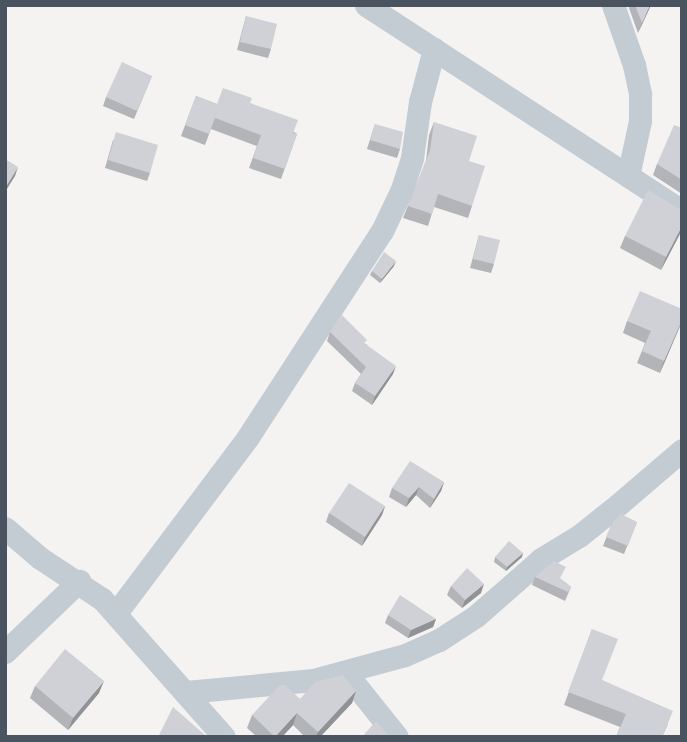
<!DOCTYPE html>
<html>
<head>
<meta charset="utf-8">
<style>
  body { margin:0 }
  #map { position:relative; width:687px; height:742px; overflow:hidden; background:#f4f3f2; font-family:Helvetica,sans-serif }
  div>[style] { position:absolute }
  .minor>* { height:23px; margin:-11.5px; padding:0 11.5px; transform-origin:11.5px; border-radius:11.5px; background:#c3cbd3 }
  .wall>* { inset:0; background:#b2b4b8 }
  .shaded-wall>* { inset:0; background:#919296 }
  .building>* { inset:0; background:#cfd1d6 }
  span { translate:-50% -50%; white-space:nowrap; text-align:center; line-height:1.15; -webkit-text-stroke:6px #fff; paint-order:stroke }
  .frame { position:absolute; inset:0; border:7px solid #4a5360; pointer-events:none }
</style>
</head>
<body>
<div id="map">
  <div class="minor">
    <i style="left:366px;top:5px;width:377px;rotate:33.1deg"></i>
    <i style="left:613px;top:5px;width:64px;rotate:70.7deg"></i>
    <i style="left:634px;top:65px;width:30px;rotate:78deg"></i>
    <i style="left:640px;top:94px;width:27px;rotate:90deg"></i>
    <i style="left:640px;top:121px;width:56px;rotate:102.3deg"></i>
    <i style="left:5px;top:528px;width:46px;rotate:40.6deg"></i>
    <i style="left:40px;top:558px;width:74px;rotate:33.5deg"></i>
    <i style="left:102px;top:599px;width:184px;rotate:48.5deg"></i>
    <i style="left:116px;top:613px;width:220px;rotate:-53.1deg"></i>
    <i style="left:248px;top:437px;width:246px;rotate:-57deg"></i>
    <i style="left:382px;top:231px;width:47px;rotate:-64.5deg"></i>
    <i style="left:402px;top:189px;width:33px;rotate:-72deg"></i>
    <i style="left:412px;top:158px;width:57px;rotate:-81.9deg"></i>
    <i style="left:420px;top:102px;width:55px;rotate:-75.2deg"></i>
    <i style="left:5px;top:652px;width:103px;rotate:-43.8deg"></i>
    <i style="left:345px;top:672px;width:83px;rotate:51.3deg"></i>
    <i style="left:186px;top:692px;width:128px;rotate:-5.4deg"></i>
    <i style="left:313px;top:680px;width:95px;rotate:-15.2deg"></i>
    <i style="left:405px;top:655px;width:37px;rotate:-24deg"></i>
    <i style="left:439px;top:640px;width:44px;rotate:-33deg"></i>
    <i style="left:476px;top:616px;width:86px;rotate:-41.2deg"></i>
    <i style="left:541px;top:559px;width:44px;rotate:-31.2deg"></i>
    <i style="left:579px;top:536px;width:51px;rotate:-38.7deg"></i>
    <i style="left:619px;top:504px;width:83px;rotate:-40.6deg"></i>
  </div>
  <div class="wall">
    <i style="clip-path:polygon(630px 5px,651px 5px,638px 33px,629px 8px)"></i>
    <i style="clip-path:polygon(246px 16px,271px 49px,268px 58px,237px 50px)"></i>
    <i style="clip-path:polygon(152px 76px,134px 119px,103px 106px,106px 97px)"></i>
    <i style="clip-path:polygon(196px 96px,217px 104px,250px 103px,297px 134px,281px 179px,249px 168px,257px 146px,211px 129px,205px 145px,181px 136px)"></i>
    <i style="clip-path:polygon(434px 122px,469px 161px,472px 206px,468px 218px,434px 207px,428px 226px,403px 218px,426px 161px,429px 135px)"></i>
    <i style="clip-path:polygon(375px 124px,400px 149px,397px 158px,367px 149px)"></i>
    <i style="clip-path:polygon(682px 128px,682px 194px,653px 175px,657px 164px)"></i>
    <i style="clip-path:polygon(113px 140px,150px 173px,147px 181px,105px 168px)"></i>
    <i style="clip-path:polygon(682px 210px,682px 230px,661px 270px,620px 248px,625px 236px)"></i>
    <i style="clip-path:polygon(479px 235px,494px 264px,491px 273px,470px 268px)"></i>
    <i style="clip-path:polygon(394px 266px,380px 283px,370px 275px,372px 271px)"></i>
    <i style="clip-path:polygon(627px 321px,682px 322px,660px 373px,637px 363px,645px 343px,623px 333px)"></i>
    <i style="clip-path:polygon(330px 332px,366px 344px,393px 374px,372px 405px,352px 391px,355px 383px,361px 374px,327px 341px)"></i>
    <i style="clip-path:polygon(444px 482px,441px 491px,430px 508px,416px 495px,406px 507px,389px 497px,392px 488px)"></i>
    <i style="clip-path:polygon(385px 506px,382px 515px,362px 546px,326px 522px,329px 513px)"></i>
    <i style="clip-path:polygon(613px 521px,637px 522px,624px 554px,603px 546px)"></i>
    <i style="clip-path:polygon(495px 557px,522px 557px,506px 571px,494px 562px)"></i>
    <i style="clip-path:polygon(535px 577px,561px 579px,571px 587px,565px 601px,532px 585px)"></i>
    <i style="clip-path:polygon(451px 586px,481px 593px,462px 608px,447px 595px)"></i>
    <i style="clip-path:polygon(388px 615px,436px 619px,433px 627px,408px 638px,385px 623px)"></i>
    <i style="clip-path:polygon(592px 629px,602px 680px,668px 724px,662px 737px,616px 737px,620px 727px,564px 705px)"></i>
    <i style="clip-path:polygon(35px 686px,99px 693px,68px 730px,30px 698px)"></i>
    <i style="clip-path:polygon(356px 691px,352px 703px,320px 737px,305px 737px,293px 725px,282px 737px,257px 737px,247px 728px,252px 715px,300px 699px)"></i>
  </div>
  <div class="shaded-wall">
    <i style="clip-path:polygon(650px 5px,651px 5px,638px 33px,642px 23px)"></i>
    <i style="clip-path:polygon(18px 167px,15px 176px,5px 192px,5px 188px)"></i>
    <i style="clip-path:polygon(682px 226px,682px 230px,661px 270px,666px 257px)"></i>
    <i style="clip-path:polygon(396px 261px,394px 266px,380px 283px,382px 279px)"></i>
    <i style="clip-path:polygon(682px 320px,681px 323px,660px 373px,664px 361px)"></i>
    <i style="clip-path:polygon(396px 366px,393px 374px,372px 405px,375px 396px)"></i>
    <i style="clip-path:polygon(444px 482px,441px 491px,430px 508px,434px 499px)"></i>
    <i style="clip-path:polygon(419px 487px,416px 495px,406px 507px,409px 498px)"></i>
    <i style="clip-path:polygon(385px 506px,382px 515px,362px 546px,365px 537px)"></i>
    <i style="clip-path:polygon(523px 553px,522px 557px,506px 571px,507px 567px)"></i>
    <i style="clip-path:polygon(484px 584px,481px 593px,462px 608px,465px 600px)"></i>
    <i style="clip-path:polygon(436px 619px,433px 627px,408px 638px,411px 630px)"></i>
    <i style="clip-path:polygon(104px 681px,99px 693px,68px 730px,73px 718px)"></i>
    <i style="clip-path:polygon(356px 691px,352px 703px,320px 737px,316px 737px,318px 732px)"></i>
    <i style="clip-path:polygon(297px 713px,293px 725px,282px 737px,275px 737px)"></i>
  </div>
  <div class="building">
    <i style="clip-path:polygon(635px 5px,650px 5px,642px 23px)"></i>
    <i style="clip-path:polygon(246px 16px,277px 24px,271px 49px,240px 42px)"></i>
    <i style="clip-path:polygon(122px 62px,152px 76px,137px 111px,106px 97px)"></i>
    <i style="clip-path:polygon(223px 88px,252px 98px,250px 103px,298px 120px,293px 133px,297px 134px,285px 169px,253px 158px,261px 135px,215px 118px,209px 134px,185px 125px,196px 96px,217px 104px)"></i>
    <i style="clip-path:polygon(434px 122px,477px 136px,469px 161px,485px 166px,472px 206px,438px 194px,432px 214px,408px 206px,430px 150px)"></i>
    <i style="clip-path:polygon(375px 124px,403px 132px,400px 149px,370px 140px)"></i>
    <i style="clip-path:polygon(674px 125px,682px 128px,682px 180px,657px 164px)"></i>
    <i style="clip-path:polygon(116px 132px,158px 145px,150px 173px,108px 160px)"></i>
    <i style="clip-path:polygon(5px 159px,18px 167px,5px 188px)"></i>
    <i style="clip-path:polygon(648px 190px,682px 210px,682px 226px,666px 257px,625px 236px)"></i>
    <i style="clip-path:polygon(479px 235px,500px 240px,494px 264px,473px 259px)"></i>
    <i style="clip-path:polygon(384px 252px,396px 261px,382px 279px,372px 271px)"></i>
    <i style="clip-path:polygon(640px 291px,682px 309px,682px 320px,664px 361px,642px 351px,651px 331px,627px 321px)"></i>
    <i style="clip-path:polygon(342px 315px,367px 340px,364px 343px,396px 366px,375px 396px,355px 383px,366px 367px,330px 332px)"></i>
    <i style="clip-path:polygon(410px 461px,444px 482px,434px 499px,419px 487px,409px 498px,392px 488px)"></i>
    <i style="clip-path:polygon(349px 483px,385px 506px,365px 537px,329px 513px)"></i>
    <i style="clip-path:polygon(621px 514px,637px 522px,628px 546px,606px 537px,613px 521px)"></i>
    <i style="clip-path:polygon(509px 541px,523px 553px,507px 567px,495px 557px)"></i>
    <i style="clip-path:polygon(554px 561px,566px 567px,560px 578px,571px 587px,568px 592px,535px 577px)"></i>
    <i style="clip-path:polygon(467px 568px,484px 584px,465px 600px,451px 586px)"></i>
    <i style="clip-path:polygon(400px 595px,436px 619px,411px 630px,388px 615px)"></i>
    <i style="clip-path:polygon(592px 629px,618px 639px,602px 680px,673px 711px,662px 737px,616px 737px,626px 714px,568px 692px)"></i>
    <i style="clip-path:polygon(65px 649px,104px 681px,73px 718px,35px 686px)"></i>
    <i style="clip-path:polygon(343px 675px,356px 691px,318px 732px,297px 713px,275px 737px,252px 715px,280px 685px,285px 685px,300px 699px,315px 682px)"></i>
    <i style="clip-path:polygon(173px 707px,205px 735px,204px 737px,158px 737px)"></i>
    <i style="clip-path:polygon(376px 721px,390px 737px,362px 737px)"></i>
  </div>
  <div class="frame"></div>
</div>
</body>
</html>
